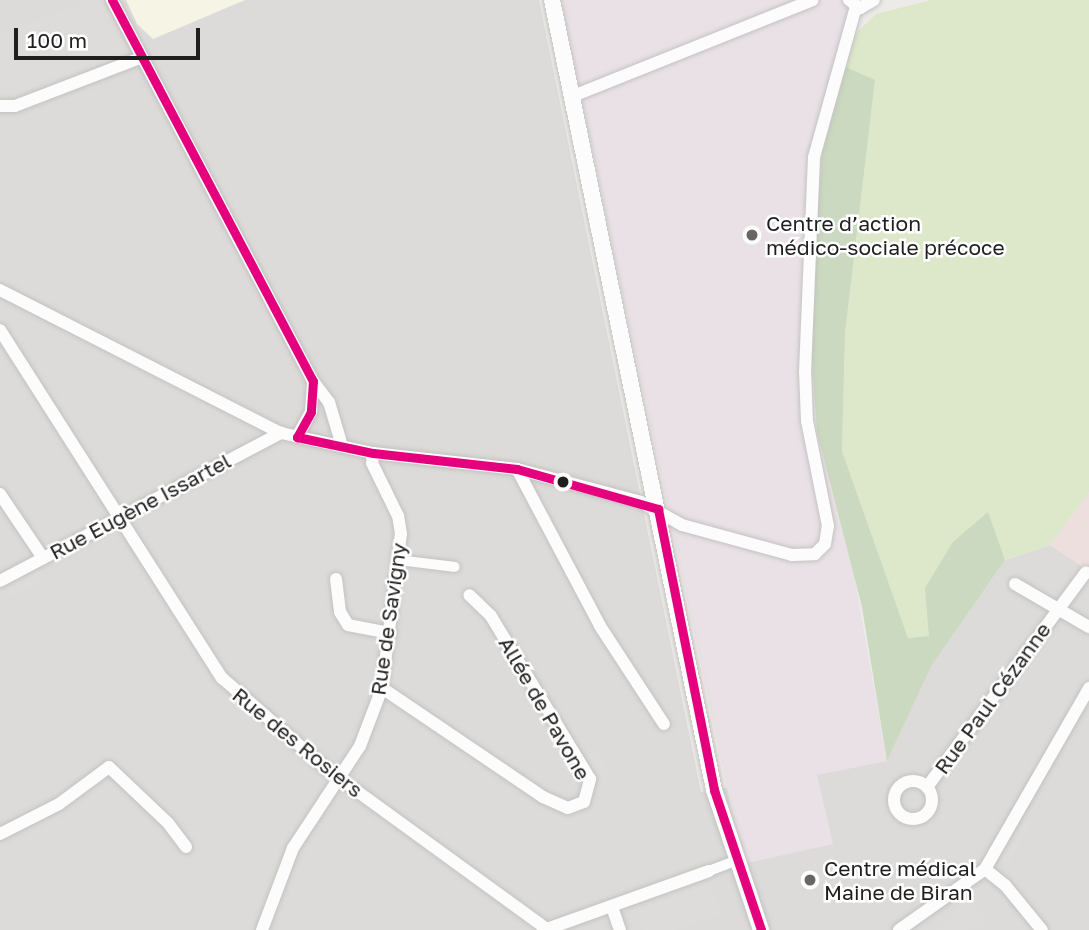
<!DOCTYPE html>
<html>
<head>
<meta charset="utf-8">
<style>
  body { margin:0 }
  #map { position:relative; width:1089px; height:930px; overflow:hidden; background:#edebe8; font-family:"Golos Text",sans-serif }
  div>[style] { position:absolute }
  .residential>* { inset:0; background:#dcdbd9 }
  .commercial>* { inset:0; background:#eedfdf }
  .industrial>* { inset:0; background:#eae1e7 }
  .education>* { inset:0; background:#f6f4e4 }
  .grass>* { inset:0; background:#dce8c9 }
  .forest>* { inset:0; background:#cad9bf }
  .parking>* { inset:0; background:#dddcdb }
  .roads { filter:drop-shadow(0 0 2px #c3c2c0) drop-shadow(0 0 2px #c3c2c0) }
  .pedestrian>* { height:10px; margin:-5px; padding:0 5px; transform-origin:5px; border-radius:5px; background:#fcfcfc }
  .minor>* { height:12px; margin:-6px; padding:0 6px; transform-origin:6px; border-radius:6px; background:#fcfcfc }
  .minor>.ring { margin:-6px; padding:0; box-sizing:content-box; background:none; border:12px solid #fcfcfc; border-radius:50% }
  .tertiary>* { height:16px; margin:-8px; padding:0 8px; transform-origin:8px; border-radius:8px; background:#fcfcfc }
  .bus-1>* { height:9px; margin:-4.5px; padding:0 4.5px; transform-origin:4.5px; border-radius:4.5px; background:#e5007d }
  .dots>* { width:19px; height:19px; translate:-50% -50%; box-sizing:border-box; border:4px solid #fff; border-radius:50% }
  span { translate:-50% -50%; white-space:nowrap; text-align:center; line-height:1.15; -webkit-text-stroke:5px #fff; paint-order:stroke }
  .poi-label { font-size:21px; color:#1f1f1f }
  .left { translate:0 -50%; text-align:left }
  .street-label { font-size:21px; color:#1f1f1f }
  .scale { position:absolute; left:14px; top:28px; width:186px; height:32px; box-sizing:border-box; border:4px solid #1f1f1f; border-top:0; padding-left:9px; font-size:21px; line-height:24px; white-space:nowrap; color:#1f1f1f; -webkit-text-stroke:5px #fff; paint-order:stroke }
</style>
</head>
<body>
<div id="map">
  <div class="residential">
    <i style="clip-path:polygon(0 0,539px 0,701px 792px,887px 761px,932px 665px,1005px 560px,1050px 545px,1089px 571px,1089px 930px,0 930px)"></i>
  </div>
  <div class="commercial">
    <i style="clip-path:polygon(1089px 492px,1089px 571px,1050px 545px)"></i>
  </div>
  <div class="industrial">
    <i style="clip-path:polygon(561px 0,865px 0,822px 153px,809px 319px,887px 761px,817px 775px,833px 844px,743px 864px)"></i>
  </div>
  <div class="education">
    <i style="clip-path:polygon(126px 0,245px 0,153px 39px,137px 24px)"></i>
  </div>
  <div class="grass">
    <i style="clip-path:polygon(931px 0,1089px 0,1089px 492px,1050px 545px,1005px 560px,988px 513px,930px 636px,908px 638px,842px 451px,845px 333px,875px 80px,846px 67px,856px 33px,876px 14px)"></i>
  </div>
  <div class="forest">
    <i style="clip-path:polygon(846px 67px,875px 80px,845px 333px,842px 451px,908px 638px,929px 636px,925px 588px,953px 542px,988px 512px,1005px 560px,932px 665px,887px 761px,862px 607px,817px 431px,809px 319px,822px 153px)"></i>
  </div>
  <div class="parking">
    <i style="clip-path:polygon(91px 0,103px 0,126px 46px,123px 56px,0 100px,0 35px)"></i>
    <i style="clip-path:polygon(39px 567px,45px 579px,10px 597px,4px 585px)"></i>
    <i style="clip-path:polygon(595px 752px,613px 776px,604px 783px,586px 758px)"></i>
    <i style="clip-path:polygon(1025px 820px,1031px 824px,1005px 870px,1002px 860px)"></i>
    <i style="clip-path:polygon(708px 881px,722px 915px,677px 930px,644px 930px,636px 909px)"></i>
    <i style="clip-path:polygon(969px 904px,992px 929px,935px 930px)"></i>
  </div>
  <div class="roads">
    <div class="pedestrian">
      <i style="left:398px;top:560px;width:57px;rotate:7deg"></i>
      <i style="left:709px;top:871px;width:28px;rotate:-21deg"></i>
    </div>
    <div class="minor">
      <i style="left:112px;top:0;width:431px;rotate:62.2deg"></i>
      <i style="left:313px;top:381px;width:26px;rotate:53deg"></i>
      <i style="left:329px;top:402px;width:46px;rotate:73.5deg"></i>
      <i style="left:849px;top:0;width:14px;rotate:36deg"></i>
      <i style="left:860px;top:8px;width:16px;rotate:-30deg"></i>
      <i style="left:573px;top:96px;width:258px;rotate:-21.8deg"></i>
      <i style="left:0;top:106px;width:15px"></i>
      <i style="left:15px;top:106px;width:134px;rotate:-21deg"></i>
      <i style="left:0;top:290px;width:315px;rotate:27deg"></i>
      <i style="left:281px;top:433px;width:94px;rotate:12.3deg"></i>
      <i style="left:373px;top:453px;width:145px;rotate:6.3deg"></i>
      <i style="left:517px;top:469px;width:128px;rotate:14.9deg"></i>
      <i style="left:641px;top:502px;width:47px;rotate:29.3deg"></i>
      <i style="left:682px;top:525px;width:114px;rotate:15.3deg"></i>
      <i style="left:792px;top:555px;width:23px;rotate:-2deg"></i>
      <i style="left:815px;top:554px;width:14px;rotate:-45deg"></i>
      <i style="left:825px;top:544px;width:18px;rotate:-81deg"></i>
      <i style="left:828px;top:526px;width:107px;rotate:-101.3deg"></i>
      <i style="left:807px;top:421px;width:49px;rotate:-92.3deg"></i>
      <i style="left:805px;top:372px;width:215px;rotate:-87.6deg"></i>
      <i style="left:814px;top:157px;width:156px;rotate:-74.4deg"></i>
      <i style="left:0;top:330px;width:413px;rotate:57.5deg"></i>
      <i style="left:222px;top:678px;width:140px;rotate:41deg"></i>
      <i style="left:328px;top:770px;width:271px;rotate:36deg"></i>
      <i style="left:547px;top:929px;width:172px;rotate:-19.7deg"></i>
      <i style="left:297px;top:437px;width:29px;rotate:-61deg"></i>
      <i style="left:311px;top:412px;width:31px;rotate:-86deg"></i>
      <i style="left:517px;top:469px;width:178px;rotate:62.1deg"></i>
      <i style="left:600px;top:626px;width:117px;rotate:56.9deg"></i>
      <i style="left:0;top:494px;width:77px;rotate:56.1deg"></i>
      <i style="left:336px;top:579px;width:33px;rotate:83deg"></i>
      <i style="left:340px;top:612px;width:15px;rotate:58deg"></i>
      <i style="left:348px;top:625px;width:43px;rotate:10.8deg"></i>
      <i style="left:0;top:581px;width:318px;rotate:-27.8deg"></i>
      <i style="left:1015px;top:584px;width:86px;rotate:30.2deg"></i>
      <i style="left:382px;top:688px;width:194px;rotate:34.1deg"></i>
      <i style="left:543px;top:797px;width:27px;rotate:24deg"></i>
      <i style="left:568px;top:808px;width:17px;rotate:-21deg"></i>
      <i style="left:584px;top:802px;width:24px;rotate:-75deg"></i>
      <i style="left:590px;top:779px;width:191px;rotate:-121.3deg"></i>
      <i style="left:491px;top:616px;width:30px;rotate:-136deg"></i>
      <i class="ring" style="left:894px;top:781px;width:26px;height:26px"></i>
      <i style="left:927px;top:787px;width:267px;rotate:-53.5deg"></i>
      <i style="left:0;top:834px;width:66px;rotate:-27deg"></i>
      <i style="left:59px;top:804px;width:62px;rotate:-36.5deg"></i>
      <i style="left:109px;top:767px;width:81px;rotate:43.5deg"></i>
      <i style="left:168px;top:823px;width:30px;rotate:53deg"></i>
      <i style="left:985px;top:869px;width:26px;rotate:39deg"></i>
      <i style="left:1005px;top:885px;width:58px;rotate:50.6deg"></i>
      <i style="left:612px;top:907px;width:24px;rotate:71deg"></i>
      <i style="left:262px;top:930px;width:88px;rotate:-69.3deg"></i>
      <i style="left:293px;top:848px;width:122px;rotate:-56.7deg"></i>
      <i style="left:360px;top:746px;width:62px;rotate:-69.2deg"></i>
      <i style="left:382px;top:688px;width:155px;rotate:-83deg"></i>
      <i style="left:401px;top:534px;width:18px;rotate:-99deg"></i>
      <i style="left:398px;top:516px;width:59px;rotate:-116.1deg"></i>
      <i style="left:372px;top:463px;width:10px;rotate:-84deg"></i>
      <i style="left:899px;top:930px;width:105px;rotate:-35.3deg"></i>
      <i style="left:985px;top:869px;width:209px;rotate:-60.1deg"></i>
    </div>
    <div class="tertiary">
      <i style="left:552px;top:0;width:806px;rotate:78.41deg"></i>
      <i style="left:714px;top:790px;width:148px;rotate:71.4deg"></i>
    </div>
  </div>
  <div class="bus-1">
    <i style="left:112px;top:0;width:431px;rotate:62.2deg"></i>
    <i style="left:313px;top:381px;width:31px;rotate:94deg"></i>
    <i style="left:311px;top:412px;width:29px;rotate:119deg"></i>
    <i style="left:297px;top:437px;width:78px;rotate:11.9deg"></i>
    <i style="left:373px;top:453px;width:145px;rotate:6.3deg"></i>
    <i style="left:517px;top:469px;width:147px;rotate:15.8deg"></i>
    <i style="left:658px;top:509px;width:287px;rotate:78.7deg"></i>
    <i style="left:714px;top:790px;width:148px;rotate:71.4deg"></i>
  </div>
  <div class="dots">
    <i style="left:752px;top:235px;background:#676665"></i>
    <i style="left:563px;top:482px;background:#1f1f1f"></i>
    <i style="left:810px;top:880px;background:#676665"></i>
  </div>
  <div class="poi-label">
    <span class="left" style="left:766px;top:235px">Centre d’action<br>médico-sociale précoce</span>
    <span class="left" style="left:824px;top:880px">Centre médical<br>Maine de Biran</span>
  </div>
  <div class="street-label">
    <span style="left:140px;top:506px;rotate:-28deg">Rue Eugène Issartel</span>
    <span style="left:388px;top:619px;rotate:-82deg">Rue de Savigny</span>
    <span style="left:992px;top:698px;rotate:-54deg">Rue Paul Cézanne</span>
    <span style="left:545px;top:708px;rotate:60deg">Allée de Pavone</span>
    <span style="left:298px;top:742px;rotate:39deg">Rue des Rosiers</span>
  </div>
  <div class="scale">100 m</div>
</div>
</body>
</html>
